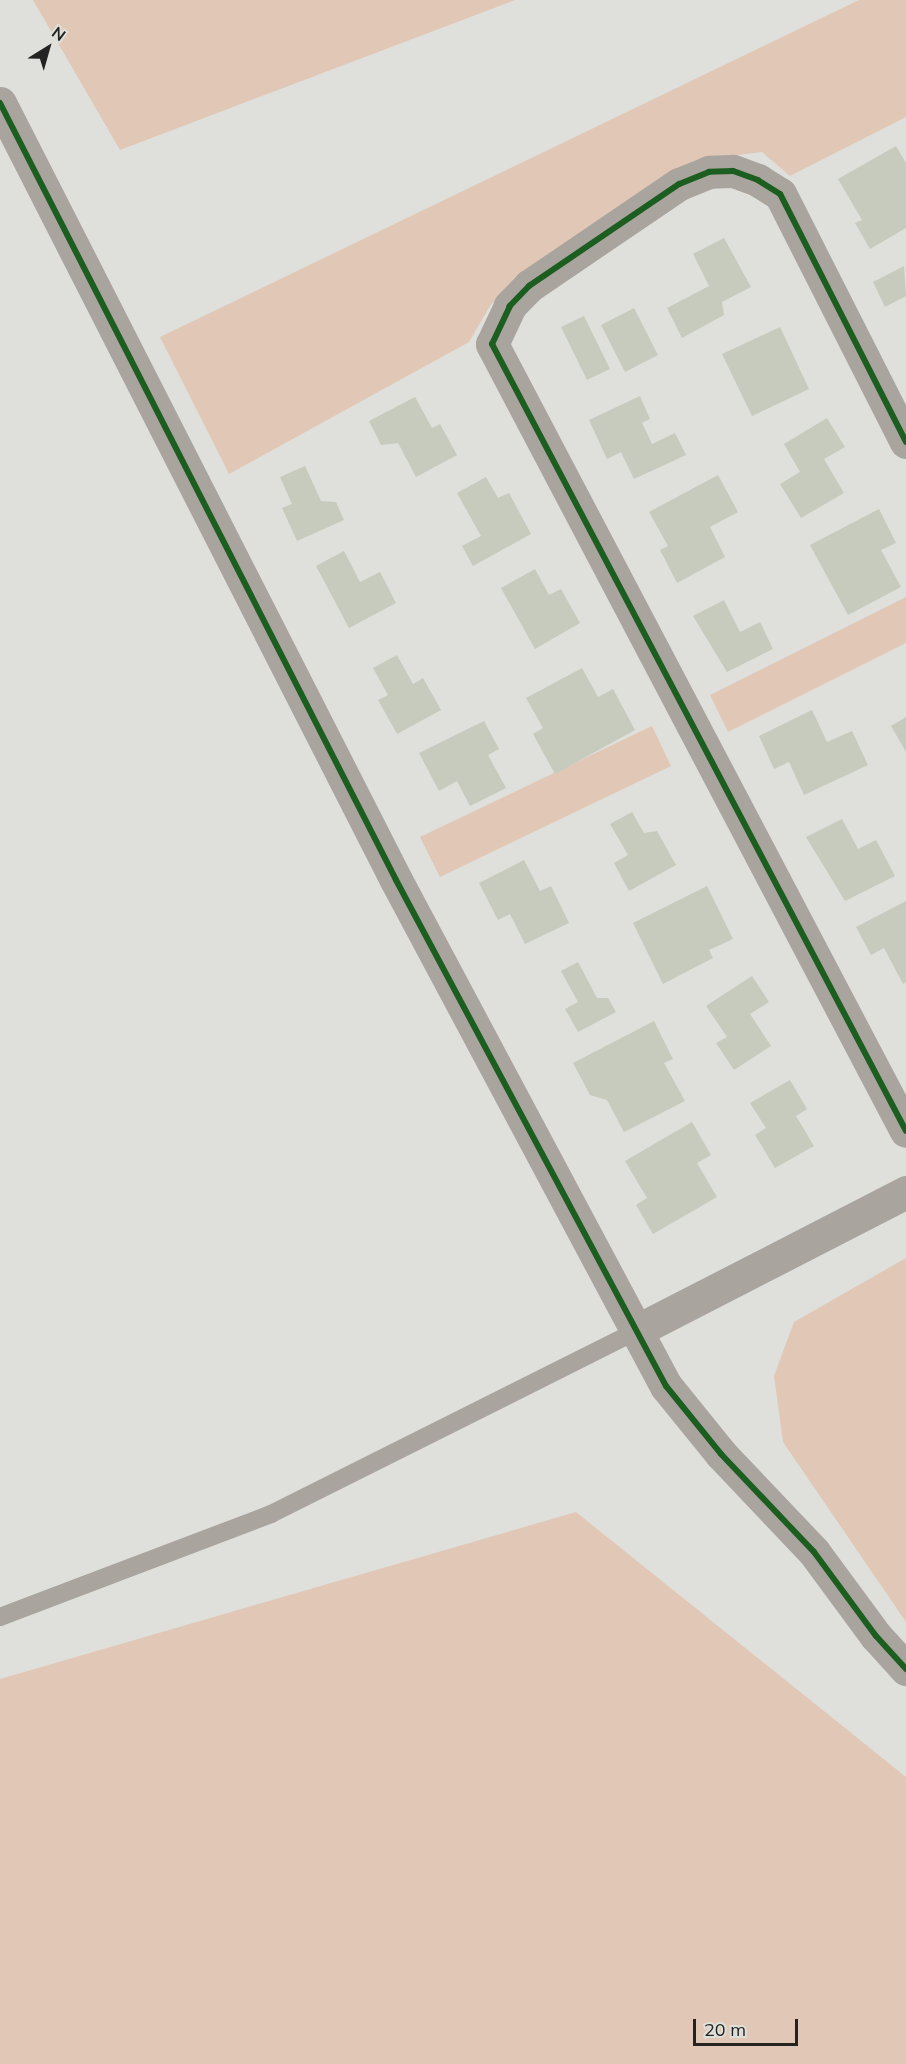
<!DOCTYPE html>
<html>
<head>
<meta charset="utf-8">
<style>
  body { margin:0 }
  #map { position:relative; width:906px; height:2064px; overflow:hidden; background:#dfdfdb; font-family:Mulish,sans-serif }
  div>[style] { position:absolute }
  .green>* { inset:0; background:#e1c8b6 }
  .building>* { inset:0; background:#c6cbbe }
  .lane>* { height:18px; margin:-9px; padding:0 9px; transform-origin:9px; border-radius:9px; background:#a9a49d }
  .street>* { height:33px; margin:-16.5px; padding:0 16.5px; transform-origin:16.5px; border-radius:16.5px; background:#a9a49d }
  .cycleway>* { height:6px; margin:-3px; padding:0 3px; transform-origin:3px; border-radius:3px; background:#1b5e20 }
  span { translate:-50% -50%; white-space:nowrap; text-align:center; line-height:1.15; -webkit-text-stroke:6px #e0e0da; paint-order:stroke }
  .north { position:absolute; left:18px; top:18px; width:60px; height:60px; -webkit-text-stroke:4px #e0e0da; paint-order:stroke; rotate:37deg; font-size:16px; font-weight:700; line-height:24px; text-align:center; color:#232321 }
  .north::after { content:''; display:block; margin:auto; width:21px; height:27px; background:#232321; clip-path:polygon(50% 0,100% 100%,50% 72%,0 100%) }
  .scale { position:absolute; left:693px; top:2019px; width:105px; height:27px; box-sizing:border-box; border:3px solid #232321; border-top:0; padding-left:8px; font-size:18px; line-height:21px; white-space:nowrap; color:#232321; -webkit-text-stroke:4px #e0e0da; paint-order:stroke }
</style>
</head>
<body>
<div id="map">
  <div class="green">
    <i style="clip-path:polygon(33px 0,515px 0,120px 150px)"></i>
    <i style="clip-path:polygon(859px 0,906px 0,906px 117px,790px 176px,762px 152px,698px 160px,515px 277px,490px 306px,469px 342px,229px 474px,160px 337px)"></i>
    <i style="clip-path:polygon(906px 597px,906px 643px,728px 732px,710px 695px)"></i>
    <i style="clip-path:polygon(652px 726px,671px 766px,440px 877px,420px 837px)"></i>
    <i style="clip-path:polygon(906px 1258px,906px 1622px,783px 1442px,774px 1376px,794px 1322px)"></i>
    <i style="clip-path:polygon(576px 1512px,906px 1777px,906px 2064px,0 2064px,0 1679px)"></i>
  </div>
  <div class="building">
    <i style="clip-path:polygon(896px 146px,906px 163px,906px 228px,870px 249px,855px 223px,862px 220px,838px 179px)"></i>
    <i style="clip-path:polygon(724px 238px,751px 287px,722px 302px,724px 315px,682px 338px,667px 308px,709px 286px,693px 254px)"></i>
    <i style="clip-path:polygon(904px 266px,906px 296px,885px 307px,873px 282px)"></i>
    <i style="clip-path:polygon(634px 308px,658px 355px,625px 372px,601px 325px)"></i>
    <i style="clip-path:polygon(584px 316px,610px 369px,587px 380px,561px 327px)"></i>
    <i style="clip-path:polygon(780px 327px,809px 389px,752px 416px,722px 354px)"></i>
    <i style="clip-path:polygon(640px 396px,650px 419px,642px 423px,652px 444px,675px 433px,686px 455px,634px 479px,621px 452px,607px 459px,589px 420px)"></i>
    <i style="clip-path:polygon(415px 397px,432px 428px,440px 424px,457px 455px,416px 477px,398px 443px,381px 445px,369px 421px)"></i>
    <i style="clip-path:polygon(827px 418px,845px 447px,824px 459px,844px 493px,801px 518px,780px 484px,800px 472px,784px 444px)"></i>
    <i style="clip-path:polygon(305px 466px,321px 501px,336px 502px,344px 520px,297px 541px,282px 508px,292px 504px,280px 477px)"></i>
    <i style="clip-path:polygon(718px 475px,738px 512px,710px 527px,725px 557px,677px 583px,660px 550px,668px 546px,649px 512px)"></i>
    <i style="clip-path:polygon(486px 477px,498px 498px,509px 493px,531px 534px,473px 566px,462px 546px,481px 536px,457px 493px)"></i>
    <i style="clip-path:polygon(879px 509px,896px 543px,881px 550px,901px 587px,848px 615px,810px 545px)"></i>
    <i style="clip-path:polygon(344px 551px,360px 582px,380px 572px,396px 603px,349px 628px,316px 566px)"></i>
    <i style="clip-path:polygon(535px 569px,549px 595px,561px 589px,580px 623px,535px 649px,501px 588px)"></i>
    <i style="clip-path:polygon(724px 600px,740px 632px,760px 622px,773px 649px,727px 672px,693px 616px)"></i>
    <i style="clip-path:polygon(397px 655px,413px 684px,423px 678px,441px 710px,397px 734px,378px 700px,388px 695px,373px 668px)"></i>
    <i style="clip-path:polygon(582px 668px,598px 697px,613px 689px,635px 730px,555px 774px,533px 734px,543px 728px,526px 698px)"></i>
    <i style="clip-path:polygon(812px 710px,827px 742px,852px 731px,868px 765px,804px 795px,789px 762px,774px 769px,759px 736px)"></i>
    <i style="clip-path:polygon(906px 717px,906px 752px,891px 726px)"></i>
    <i style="clip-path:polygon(484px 721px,499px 749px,488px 755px,506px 788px,470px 806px,457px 781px,439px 791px,419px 753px)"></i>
    <i style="clip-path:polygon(632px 812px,644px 833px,657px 831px,676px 865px,629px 891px,614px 863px,628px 855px,610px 824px)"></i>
    <i style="clip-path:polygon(842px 819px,858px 849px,876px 840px,895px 876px,845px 901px,806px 837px)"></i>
    <i style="clip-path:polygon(524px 860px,540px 891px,551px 886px,569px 923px,525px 944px,510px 914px,498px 920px,479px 883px)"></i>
    <i style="clip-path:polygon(707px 886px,733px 939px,709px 950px,713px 958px,663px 984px,633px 923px)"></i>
    <i style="clip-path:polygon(906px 901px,906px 982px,903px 984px,884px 948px,871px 955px,856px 927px)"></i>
    <i style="clip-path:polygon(578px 962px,597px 998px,608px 998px,616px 1012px,578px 1032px,565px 1009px,578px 1002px,561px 971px)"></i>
    <i style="clip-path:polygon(752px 976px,769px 1002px,750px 1014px,771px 1046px,734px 1070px,716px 1043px,727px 1037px,706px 1006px)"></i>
    <i style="clip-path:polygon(654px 1021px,673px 1059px,664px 1063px,685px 1101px,624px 1132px,607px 1100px,590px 1095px,573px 1063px)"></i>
    <i style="clip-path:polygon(790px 1080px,807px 1109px,796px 1116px,814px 1146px,775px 1168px,755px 1135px,766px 1128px,750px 1103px)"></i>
    <i style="clip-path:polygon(692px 1122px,711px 1155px,697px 1163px,717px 1197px,653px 1234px,636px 1205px,647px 1198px,625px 1161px)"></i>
  </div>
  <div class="lane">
    <i style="left:0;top:1617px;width:290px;rotate:-20.8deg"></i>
    <i style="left:271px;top:1514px;width:408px;rotate:-26.6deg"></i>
  </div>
  <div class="street">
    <i style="left:0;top:103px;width:872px;rotate:62.99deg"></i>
    <i style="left:396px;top:880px;width:574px;rotate:61.92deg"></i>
    <i style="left:666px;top:1386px;width:87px;rotate:51deg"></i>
    <i style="left:721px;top:1454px;width:135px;rotate:46.5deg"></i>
    <i style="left:814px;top:1552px;width:104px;rotate:53.6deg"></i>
    <i style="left:876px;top:1636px;width:45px;rotate:47.7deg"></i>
    <i style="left:906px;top:442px;width:278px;rotate:-116.9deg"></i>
    <i style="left:780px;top:194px;width:26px;rotate:-148deg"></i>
    <i style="left:758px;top:180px;width:27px;rotate:-160deg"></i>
    <i style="left:733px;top:171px;width:24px;rotate:178deg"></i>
    <i style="left:709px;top:172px;width:32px;rotate:158deg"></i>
    <i style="left:679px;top:184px;width:181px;rotate:145.8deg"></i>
    <i style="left:529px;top:286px;width:28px;rotate:134deg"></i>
    <i style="left:510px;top:306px;width:42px;rotate:115.3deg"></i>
    <i style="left:492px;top:344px;width:889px;rotate:62.25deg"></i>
    <i style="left:636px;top:1331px;width:304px;rotate:-27.2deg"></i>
  </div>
  <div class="cycleway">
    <i style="left:0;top:103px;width:872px;rotate:62.99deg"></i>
    <i style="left:396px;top:880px;width:574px;rotate:61.92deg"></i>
    <i style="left:666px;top:1386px;width:87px;rotate:51deg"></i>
    <i style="left:721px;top:1454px;width:135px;rotate:46.5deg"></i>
    <i style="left:814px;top:1552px;width:104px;rotate:53.6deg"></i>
    <i style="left:876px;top:1636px;width:45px;rotate:47.7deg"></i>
    <i style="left:906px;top:442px;width:278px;rotate:-116.9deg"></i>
    <i style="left:780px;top:194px;width:26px;rotate:-148deg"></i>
    <i style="left:758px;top:180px;width:27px;rotate:-160deg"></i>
    <i style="left:733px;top:171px;width:24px;rotate:178deg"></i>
    <i style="left:709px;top:172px;width:32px;rotate:158deg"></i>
    <i style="left:679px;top:184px;width:181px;rotate:145.8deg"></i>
    <i style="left:529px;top:286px;width:28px;rotate:134deg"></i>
    <i style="left:510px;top:306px;width:42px;rotate:115.3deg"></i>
    <i style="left:492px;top:344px;width:889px;rotate:62.25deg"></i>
  </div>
  <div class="north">N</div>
  <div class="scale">20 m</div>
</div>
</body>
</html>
